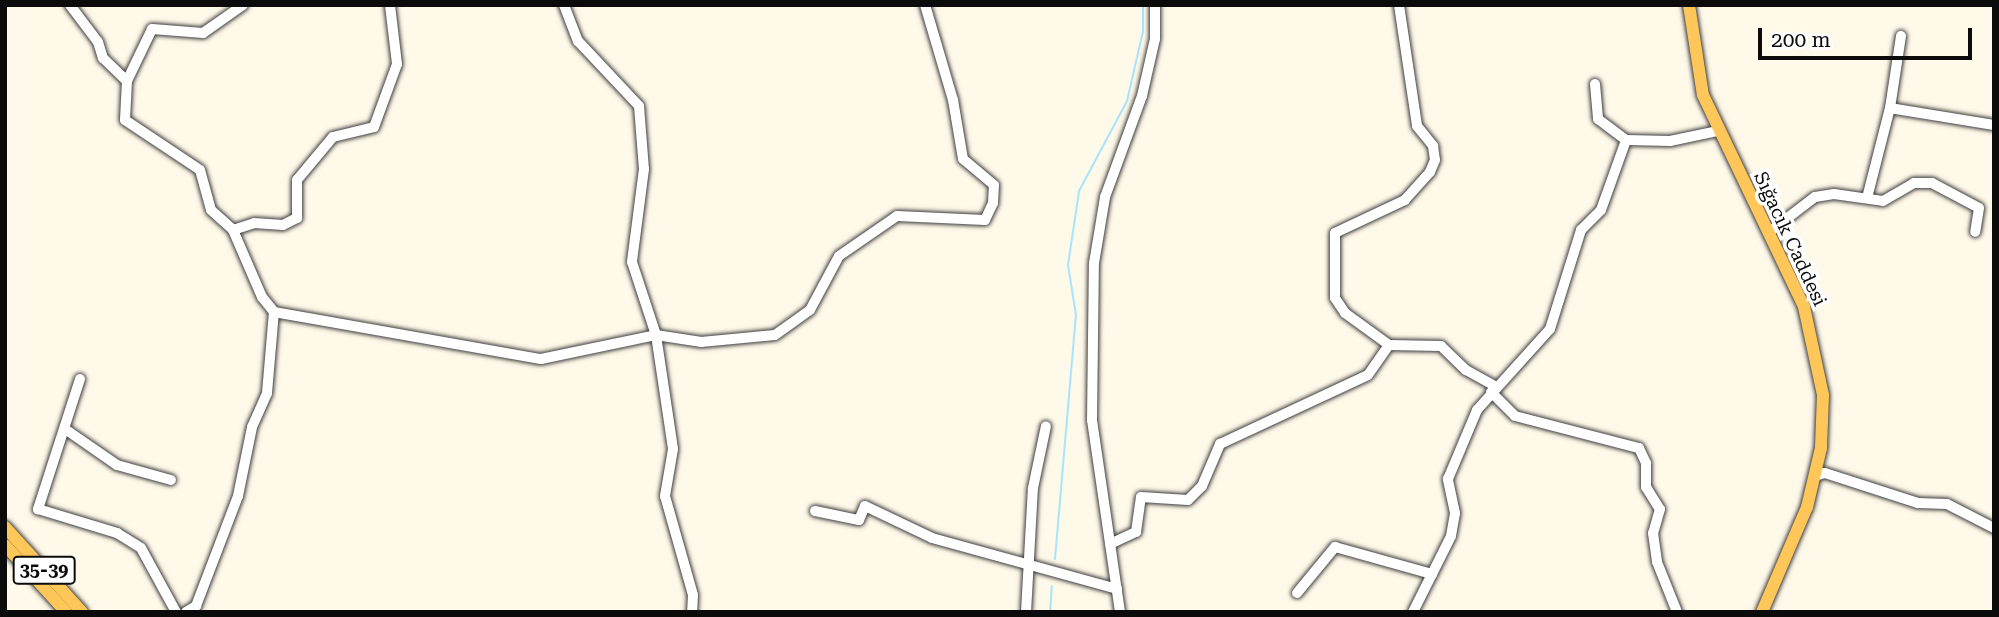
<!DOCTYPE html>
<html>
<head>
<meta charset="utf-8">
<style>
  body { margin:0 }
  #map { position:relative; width:1999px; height:617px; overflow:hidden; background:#fff9e9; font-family:"Roboto Serif",serif }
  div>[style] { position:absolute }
  .stream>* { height:2px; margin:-1px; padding:0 1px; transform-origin:1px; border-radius:1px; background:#a8e5fd }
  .roads { filter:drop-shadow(0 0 2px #3e3e3e) drop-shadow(0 0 2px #3e3e3e) }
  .minor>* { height:10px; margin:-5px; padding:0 5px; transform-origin:5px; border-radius:5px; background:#fff }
  .major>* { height:12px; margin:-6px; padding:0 6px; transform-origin:6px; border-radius:6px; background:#ffc759 }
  span { translate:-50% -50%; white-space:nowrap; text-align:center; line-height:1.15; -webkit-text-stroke:7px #fff; paint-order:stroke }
  .shield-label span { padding:2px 5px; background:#fff; border:2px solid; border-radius:5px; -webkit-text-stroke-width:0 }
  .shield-label { font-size:18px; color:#0b0b0b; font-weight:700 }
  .street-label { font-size:19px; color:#0b0b0b }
  .frame { position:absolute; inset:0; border:7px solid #0b0b0b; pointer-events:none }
  .scale { position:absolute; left:1758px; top:28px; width:214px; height:32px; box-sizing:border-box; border:4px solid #0b0b0b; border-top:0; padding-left:9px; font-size:21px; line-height:24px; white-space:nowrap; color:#0b0b0b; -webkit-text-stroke:5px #fff; paint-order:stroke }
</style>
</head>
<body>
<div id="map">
  <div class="stream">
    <i style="left:1055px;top:559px;width:245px;rotate:-85.1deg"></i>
    <i style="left:1076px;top:315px;width:51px;rotate:-99.1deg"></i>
    <i style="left:1068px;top:265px;width:75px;rotate:-81.5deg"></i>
    <i style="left:1079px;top:191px;width:102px;rotate:-61.9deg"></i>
    <i style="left:1127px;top:101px;width:72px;rotate:-77.1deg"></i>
    <i style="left:1143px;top:31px;width:26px;rotate:-90deg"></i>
    <i style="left:1050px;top:612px;width:26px;rotate:-86deg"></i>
  </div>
  <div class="roads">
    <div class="minor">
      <i style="left:70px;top:5px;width:46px;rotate:52.9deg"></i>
      <i style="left:98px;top:42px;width:17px;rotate:73deg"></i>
      <i style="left:103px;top:58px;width:33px;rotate:44deg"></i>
      <i style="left:243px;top:5px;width:49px;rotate:145deg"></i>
      <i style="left:203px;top:33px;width:51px;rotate:-175.5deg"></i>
      <i style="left:152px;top:29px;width:58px;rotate:115.7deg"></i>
      <i style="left:127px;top:81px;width:39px;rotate:93deg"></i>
      <i style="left:125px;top:120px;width:90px;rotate:33.7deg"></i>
      <i style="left:200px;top:170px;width:41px;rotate:74.6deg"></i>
      <i style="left:211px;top:210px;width:30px;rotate:42deg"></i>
      <i style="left:233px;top:230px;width:73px;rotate:66.6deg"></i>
      <i style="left:262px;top:297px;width:19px;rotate:51deg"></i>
      <i style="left:274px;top:312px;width:271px;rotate:10deg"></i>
      <i style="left:541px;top:359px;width:117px;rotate:-11.8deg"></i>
      <i style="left:656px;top:335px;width:46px;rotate:8.8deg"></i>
      <i style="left:701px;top:342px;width:74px;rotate:-5.4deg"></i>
      <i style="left:775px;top:335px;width:43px;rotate:-35.5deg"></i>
      <i style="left:810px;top:310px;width:61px;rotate:-61.8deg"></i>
      <i style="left:839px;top:256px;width:70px;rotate:-34.6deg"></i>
      <i style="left:897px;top:216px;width:88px;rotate:2.6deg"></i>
      <i style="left:985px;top:220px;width:19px;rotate:-65deg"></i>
      <i style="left:993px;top:203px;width:18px;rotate:-87deg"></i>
      <i style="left:994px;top:185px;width:40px;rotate:-140deg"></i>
      <i style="left:963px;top:159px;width:60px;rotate:-99.6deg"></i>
      <i style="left:953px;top:100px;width:99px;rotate:-106.4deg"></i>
      <i style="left:564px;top:5px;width:39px;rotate:69deg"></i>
      <i style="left:578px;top:41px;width:89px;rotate:46.8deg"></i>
      <i style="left:639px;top:106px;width:63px;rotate:85.5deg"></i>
      <i style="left:644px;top:169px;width:94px;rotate:97.4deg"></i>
      <i style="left:632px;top:262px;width:77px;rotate:71.8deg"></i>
      <i style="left:656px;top:335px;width:115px;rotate:81.5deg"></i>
      <i style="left:673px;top:449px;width:48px;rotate:99.7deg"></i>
      <i style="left:665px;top:496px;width:103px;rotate:74.2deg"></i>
      <i style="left:693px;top:595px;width:17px;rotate:93deg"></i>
      <i style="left:1399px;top:5px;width:122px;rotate:81.5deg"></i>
      <i style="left:1417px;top:126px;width:26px;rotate:51deg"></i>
      <i style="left:1433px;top:146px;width:14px;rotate:82deg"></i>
      <i style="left:1435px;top:160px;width:13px;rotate:113deg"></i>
      <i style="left:1430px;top:172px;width:38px;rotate:132deg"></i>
      <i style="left:1405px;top:200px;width:77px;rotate:154.8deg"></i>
      <i style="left:1335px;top:233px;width:65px;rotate:90deg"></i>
      <i style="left:1335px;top:298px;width:18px;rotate:56deg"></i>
      <i style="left:1345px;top:313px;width:54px;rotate:36deg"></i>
      <i style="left:1389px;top:345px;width:52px;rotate:1.1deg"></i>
      <i style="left:1441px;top:346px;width:35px;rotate:44deg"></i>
      <i style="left:1466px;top:370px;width:33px;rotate:29deg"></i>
      <i style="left:1595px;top:84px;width:35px;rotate:85deg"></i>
      <i style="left:1598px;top:119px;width:35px;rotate:37deg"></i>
      <i style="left:1626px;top:140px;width:44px;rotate:1.3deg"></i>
      <i style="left:1670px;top:141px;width:48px;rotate:-12deg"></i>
      <i style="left:1890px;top:108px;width:73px;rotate:-81.3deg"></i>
      <i style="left:1867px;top:198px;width:93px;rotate:-75.7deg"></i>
      <i style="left:1890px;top:108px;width:105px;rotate:9.3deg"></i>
      <i style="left:233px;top:230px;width:22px;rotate:-18deg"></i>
      <i style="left:254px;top:223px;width:29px;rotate:4deg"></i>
      <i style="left:283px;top:225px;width:16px;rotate:-27deg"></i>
      <i style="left:297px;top:218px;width:38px;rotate:-90deg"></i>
      <i style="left:297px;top:180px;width:56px;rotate:-50.1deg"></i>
      <i style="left:333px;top:137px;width:42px;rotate:-13.7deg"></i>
      <i style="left:374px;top:127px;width:67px;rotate:-69.9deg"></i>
      <i style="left:397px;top:64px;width:59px;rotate:-96.8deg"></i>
      <i style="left:1768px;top:233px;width:59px;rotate:-37.5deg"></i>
      <i style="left:1815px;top:197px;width:19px;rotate:-9deg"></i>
      <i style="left:1834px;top:194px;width:49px;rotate:8.1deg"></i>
      <i style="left:1883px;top:201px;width:36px;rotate:-30deg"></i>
      <i style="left:1914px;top:183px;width:18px"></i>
      <i style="left:1932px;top:183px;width:53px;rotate:28deg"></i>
      <i style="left:1979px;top:208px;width:24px;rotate:99deg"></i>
      <i style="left:80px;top:379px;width:137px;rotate:107.9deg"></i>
      <i style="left:38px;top:509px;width:83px;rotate:16.9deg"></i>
      <i style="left:117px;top:533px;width:28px;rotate:32deg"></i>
      <i style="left:141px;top:548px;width:73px;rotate:61.3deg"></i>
      <i style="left:1491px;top:392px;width:34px;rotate:45deg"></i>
      <i style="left:1515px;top:416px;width:128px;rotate:14.5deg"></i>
      <i style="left:1639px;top:448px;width:17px;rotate:65deg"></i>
      <i style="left:1646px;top:463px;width:24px;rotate:90deg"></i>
      <i style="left:1646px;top:487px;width:26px;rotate:58deg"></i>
      <i style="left:1660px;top:509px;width:25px;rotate:106deg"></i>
      <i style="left:1653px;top:533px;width:29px;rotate:82deg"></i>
      <i style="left:1657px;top:562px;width:54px;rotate:68.2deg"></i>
      <i style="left:65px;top:429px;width:63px;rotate:34.7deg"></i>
      <i style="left:117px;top:465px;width:56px;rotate:15.5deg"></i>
      <i style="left:1815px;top:476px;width:10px;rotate:-17deg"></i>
      <i style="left:1825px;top:473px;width:98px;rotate:17.9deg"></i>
      <i style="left:1918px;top:503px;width:29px;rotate:2deg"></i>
      <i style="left:1947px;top:504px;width:53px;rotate:27.1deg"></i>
      <i style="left:815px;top:511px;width:45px;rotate:11.6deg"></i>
      <i style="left:859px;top:520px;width:15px;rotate:-67deg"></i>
      <i style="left:865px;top:506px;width:74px;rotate:25.5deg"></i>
      <i style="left:932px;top:538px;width:192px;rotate:15.4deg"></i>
      <i style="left:1110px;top:544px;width:29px;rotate:-25deg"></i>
      <i style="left:1136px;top:532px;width:35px;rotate:-82deg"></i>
      <i style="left:1141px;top:497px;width:47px;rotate:3.7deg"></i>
      <i style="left:1188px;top:500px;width:20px;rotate:-45deg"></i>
      <i style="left:1202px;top:486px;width:46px;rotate:-66.8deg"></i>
      <i style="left:1220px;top:444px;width:163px;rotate:-25deg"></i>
      <i style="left:1368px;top:375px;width:37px;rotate:-55deg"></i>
      <i style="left:1297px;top:593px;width:60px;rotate:-50.4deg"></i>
      <i style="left:1335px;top:547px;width:101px;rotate:15.6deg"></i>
      <i style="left:186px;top:612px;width:12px;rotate:-31deg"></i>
      <i style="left:196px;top:606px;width:118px;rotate:-69.1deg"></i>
      <i style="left:238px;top:496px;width:70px;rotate:-78.5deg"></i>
      <i style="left:252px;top:427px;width:37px;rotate:-66deg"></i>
      <i style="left:267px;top:393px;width:81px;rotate:-85.1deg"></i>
      <i style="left:1026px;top:612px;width:124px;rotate:-86.8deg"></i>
      <i style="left:1033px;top:488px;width:63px;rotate:-78.2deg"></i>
      <i style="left:1120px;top:612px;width:194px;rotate:-98.3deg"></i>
      <i style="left:1092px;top:420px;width:157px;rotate:-89.3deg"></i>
      <i style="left:1094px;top:263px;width:67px;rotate:-80.5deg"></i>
      <i style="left:1105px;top:197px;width:108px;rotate:-69.9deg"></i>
      <i style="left:1142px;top:96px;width:58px;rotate:-77.2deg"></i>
      <i style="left:1155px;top:39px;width:34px;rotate:-90deg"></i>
      <i style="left:1413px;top:612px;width:85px;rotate:-63.4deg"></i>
      <i style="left:1451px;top:536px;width:23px;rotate:-80deg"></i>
      <i style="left:1455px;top:513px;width:35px;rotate:-102deg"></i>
      <i style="left:1448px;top:479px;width:75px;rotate:-67.2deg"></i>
      <i style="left:1477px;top:410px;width:109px;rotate:-48deg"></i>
      <i style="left:1550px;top:329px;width:104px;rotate:-72.6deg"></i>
      <i style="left:1581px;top:230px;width:28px;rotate:-45deg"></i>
      <i style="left:1601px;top:210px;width:74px;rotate:-70.3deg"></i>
    </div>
    <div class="major">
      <i style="left:1689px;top:5px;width:91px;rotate:81.2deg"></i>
      <i style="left:1703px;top:95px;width:235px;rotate:64.5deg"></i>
      <i style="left:1804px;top:307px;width:90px;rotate:77.8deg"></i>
      <i style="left:1823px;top:395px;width:53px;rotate:92.2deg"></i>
      <i style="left:1821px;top:448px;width:61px;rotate:103.3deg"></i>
      <i style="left:1807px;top:507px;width:114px;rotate:113.2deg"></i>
      <i style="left:5px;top:527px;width:115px;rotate:47.8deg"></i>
      <i style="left:5px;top:545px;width:91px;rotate:47.7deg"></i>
    </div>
  </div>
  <div class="shield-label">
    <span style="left:44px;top:570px">35-39</span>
  </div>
  <div class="street-label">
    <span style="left:1790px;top:239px;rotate:65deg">Sığacık Caddesi</span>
  </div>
  <div class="frame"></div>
  <div class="scale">200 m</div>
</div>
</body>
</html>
